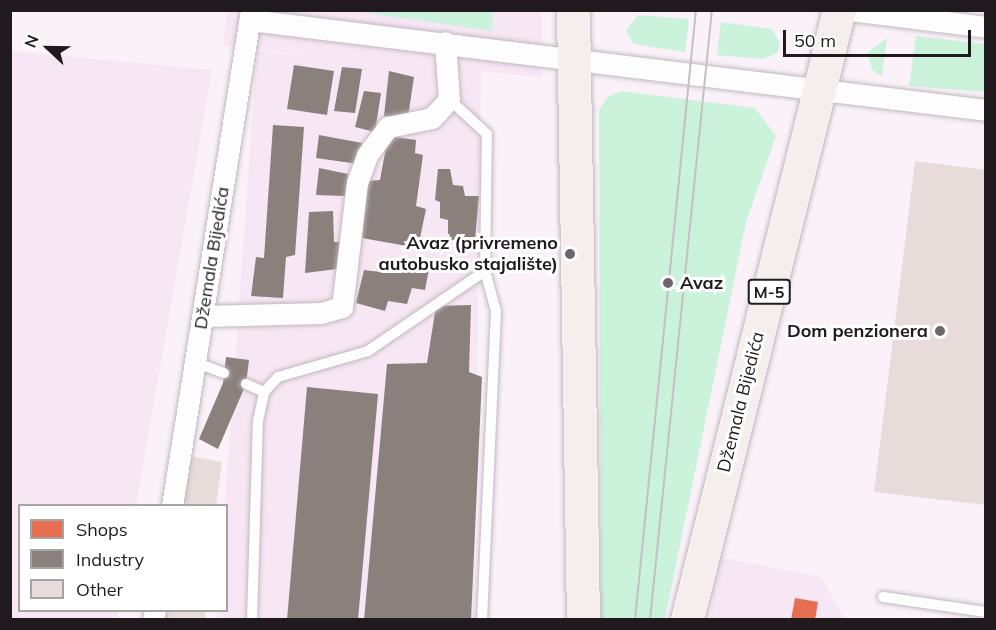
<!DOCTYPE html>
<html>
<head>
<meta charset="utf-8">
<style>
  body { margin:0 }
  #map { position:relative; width:996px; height:630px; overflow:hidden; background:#faf1f9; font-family:Mulish,sans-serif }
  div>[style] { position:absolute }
  .built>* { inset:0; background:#f7e6f4 }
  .green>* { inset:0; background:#cbf2db }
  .shops>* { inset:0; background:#e76f51 }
  .industry>* { inset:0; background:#8a817c }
  .building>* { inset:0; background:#e8dcda }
  .roads { filter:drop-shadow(0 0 2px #c0b9bf) drop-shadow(0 0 2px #c0b9bf) }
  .lane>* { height:10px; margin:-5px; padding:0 5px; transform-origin:5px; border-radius:5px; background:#fefdfe }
  .street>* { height:21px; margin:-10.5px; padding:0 10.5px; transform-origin:10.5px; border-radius:10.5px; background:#fefdfe }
  .primary>* { height:33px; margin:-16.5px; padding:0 16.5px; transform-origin:16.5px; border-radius:16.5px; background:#f6eeed }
  .tram>* { height:1.5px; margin:-0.75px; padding:0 0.75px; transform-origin:0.75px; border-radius:0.75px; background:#c3c1c3 }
  .dots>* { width:16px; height:16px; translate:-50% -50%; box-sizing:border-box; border:3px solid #fff; border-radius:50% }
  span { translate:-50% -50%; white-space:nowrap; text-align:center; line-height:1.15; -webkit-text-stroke:6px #fff; paint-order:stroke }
  .shield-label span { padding:2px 4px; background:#fff; border:2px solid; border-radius:4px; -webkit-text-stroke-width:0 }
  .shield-label { font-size:16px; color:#201a1f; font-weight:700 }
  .poi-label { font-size:18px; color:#201a1f; font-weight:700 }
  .right { translate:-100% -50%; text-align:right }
  .left { translate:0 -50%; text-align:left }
  .street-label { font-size:18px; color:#201a1f }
  .frame { position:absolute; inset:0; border:12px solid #201a1f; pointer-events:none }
  .legend { position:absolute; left:18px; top:504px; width:210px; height:108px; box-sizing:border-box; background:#fff; border:2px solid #a6a3a5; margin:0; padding:8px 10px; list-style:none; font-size:18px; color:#201a1f }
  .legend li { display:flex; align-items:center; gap:12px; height:30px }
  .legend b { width:30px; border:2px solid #a6a3a5 }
  .north { position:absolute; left:18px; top:18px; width:60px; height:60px; -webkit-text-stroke:4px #fff; paint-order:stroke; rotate:292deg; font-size:16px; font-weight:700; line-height:24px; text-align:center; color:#201a1f }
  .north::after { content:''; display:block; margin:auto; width:21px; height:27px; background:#201a1f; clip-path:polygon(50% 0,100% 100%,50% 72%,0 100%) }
  .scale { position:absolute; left:783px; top:30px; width:188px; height:27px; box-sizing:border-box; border:3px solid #201a1f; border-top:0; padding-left:8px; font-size:18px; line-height:21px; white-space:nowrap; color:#201a1f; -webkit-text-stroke:4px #fff; paint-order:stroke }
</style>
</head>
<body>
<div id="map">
  <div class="built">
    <i style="clip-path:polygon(227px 11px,542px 11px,542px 77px,481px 71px,474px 619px,217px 620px,218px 611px,226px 610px,225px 505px,257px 51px,341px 58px,223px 46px)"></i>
    <i style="clip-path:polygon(11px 51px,212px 70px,136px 505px,20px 506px,20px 610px,118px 611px,116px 619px,11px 619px)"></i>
    <i style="clip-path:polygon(718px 557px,821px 577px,845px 619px,710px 620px)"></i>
  </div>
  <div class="green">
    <i style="clip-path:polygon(354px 11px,493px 11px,492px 31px)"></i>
    <i style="clip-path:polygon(638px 15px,689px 19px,685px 52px,634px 44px,626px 31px)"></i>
    <i style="clip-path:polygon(721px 22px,772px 29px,780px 43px,777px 53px,762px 59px,717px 55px)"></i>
    <i style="clip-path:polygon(916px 36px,985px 44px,985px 92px,909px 86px)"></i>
    <i style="clip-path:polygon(887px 38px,882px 76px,872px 70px,868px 52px)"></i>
    <i style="clip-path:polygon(621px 91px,755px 108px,776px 136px,746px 222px,665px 619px,601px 619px,599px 110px,608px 96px)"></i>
  </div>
  <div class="shops">
    <i style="clip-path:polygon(795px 598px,818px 602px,815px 620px,791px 620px)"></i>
  </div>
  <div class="industry">
    <i style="clip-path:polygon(294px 65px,334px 71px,327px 115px,287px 109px)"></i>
    <i style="clip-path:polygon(342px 67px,362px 69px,355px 113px,334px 111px)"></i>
    <i style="clip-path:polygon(389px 71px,414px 77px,408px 117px,384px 116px)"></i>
    <i style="clip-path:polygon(364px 91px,381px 93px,375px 132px,355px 127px)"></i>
    <i style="clip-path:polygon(273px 125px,304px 127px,295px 255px,286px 257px,283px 298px,251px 296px,256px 257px,264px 258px)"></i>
    <i style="clip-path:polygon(319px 135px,362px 143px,358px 164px,316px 158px)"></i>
    <i style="clip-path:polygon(388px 136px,416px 140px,415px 153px,423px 155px,416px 206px,426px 209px,418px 248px,362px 238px,367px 181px,380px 180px)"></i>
    <i style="clip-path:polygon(319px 168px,348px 174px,345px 196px,316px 195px)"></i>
    <i style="clip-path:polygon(438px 169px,450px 169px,453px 185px,463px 186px,465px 196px,479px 196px,475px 240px,448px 240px,448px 220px,440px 218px,440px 202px,435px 200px)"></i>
    <i style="clip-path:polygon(333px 211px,334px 242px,342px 242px,337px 269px,305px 273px,309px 212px)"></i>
    <i style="clip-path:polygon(393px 263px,430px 264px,425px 290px,412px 288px,407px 304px,388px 301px,385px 311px,356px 303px,364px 270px,381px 272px)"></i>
    <i style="clip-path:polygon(471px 305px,469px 372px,482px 377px,471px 620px,364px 620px,387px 364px,427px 363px,436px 306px)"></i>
    <i style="clip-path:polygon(226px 357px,249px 360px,246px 384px,218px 449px,199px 439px,223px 383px)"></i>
    <i style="clip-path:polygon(307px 387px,378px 394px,358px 620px,287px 620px)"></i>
  </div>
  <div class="building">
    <i style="clip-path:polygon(915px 161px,986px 170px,986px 505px,874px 492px)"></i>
    <i style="clip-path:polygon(189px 456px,222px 462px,216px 506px,181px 506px)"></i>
    <i style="clip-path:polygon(164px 610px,204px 610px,206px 620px,163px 620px)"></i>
  </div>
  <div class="roads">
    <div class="lane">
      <i style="left:195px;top:362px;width:31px;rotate:21deg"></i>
      <i style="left:246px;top:384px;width:20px;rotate:24deg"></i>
      <i style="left:883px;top:597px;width:104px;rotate:8.3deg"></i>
      <i style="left:252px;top:620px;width:199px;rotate:-88.3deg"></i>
      <i style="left:258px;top:421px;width:30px;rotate:-78deg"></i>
      <i style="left:264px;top:392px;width:21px;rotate:-47deg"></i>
      <i style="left:278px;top:377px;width:94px;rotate:-16.1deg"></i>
      <i style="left:368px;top:351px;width:142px;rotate:-34.4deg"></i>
      <i style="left:485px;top:271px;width:137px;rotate:-89.2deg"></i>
      <i style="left:487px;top:134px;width:52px;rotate:-137.4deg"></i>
      <i style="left:482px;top:620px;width:309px;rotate:-87.4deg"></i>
      <i style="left:496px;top:311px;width:41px;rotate:-105.4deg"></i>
    </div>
    <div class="street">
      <i style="left:850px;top:10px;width:137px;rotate:7.1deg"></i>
      <i style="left:250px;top:20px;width:741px;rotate:6.97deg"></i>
      <i style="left:203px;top:316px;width:118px;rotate:-1.5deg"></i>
      <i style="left:321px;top:313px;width:22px;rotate:-16deg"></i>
      <i style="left:342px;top:307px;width:125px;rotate:-83.1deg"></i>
      <i style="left:357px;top:183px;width:30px;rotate:-70deg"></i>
      <i style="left:367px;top:155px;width:35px;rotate:-53deg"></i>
      <i style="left:388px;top:127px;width:45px;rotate:-11.6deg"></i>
      <i style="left:432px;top:118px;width:25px;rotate:-48deg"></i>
      <i style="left:449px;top:99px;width:57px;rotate:-94deg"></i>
      <i style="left:172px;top:506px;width:502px;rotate:-80.95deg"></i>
      <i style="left:153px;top:620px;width:10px;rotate:-79deg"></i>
    </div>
    <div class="primary">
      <i style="left:573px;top:10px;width:610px;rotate:89.06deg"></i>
      <i style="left:687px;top:620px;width:629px;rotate:-76.01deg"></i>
    </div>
  </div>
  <div class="tram">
    <i style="left:635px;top:620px;width:613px;rotate:-84.29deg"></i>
    <i style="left:650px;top:620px;width:613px;rotate:-84.2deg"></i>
  </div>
  <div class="dots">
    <i style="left:570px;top:254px;background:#6c656b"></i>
    <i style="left:668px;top:283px;background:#6c656b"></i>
    <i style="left:940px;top:331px;background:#6c656b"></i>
  </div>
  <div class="shield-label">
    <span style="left:769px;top:292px">M-5</span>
  </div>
  <div class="poi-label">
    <span class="right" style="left:558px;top:254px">Avaz (privremeno<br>autobusko stajalište)</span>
    <span class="left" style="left:680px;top:283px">Avaz</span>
    <span class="right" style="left:928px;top:331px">Dom penzionera</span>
  </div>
  <div class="street-label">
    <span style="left:212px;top:258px;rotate:-81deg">Džemala Bijedića</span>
    <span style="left:741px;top:402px;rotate:-76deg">Džemala Bijedića</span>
  </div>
  <div class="frame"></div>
  <ul class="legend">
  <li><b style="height:16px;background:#e76f51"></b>Shops</li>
  <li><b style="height:16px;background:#8a817c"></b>Industry</li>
  <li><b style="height:16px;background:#e8dcda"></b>Other</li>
  </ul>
  <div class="north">N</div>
  <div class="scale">50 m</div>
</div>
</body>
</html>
